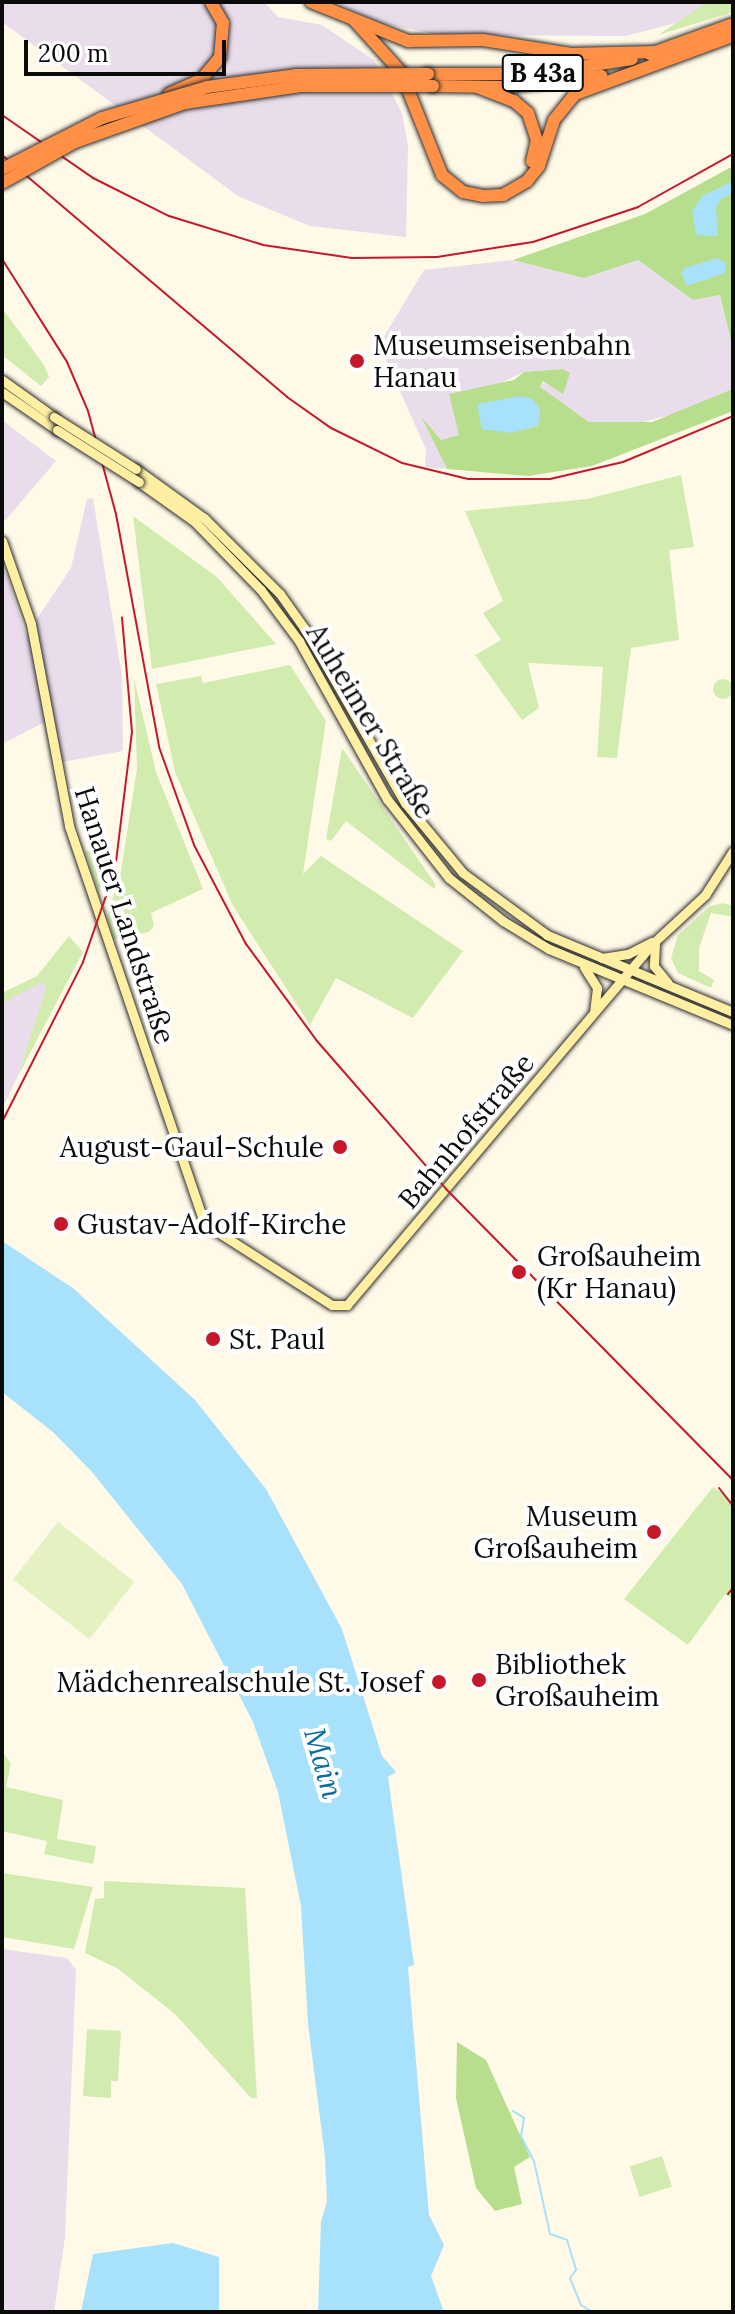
<!DOCTYPE html>
<meta charset="utf-8">
<style>
body{margin:0}
#map{position:relative;width:735px;height:2314px;overflow:hidden;background:#fff9e8;font-family:Lora,serif}
div>[style]{position:absolute}
.industrial>*{inset:0;background:#e9ddeb}
.green>*{inset:0;background:#d2ecaf;transform-origin:0 0}
.round{border-radius:50%}
.forest>*{inset:0;background:#b6de8d}
.pitch>*{inset:0;background:#e4f2c2;transform-origin:0 0}
.water>*{inset:0;background:#a8e1fb}
.stream>*{height:2px;margin:-1px;padding:0 1px;transform-origin:1px;border-radius:1px;background:#a8e1fb}
.roads{filter:drop-shadow(0 0 2px #2d2d2d) drop-shadow(0 0 2px #2d2d2d)}
.secondary>*{height:9px;margin:-4.5px;padding:0 4.5px;transform-origin:4.5px;border-radius:4.5px;background:#ffefa3}
.highway>*{height:12px;margin:-6px;padding:0 6px;transform-origin:6px;border-radius:6px;background:#ff9046}
.rail>*{height:2px;margin:-1px;padding:0 1px;transform-origin:1px;border-radius:1px;background:#c5192b}
.bridges{filter:drop-shadow(0 0 2px #2d2d2d) drop-shadow(0 0 2px #2d2d2d)}
.secondary-bridge>*{height:9px;margin:-4.5px;padding:0 4.5px;transform-origin:4.5px;border-radius:4.5px;background:#ffefa3}
.highway-bridge>*{height:12px;margin:-6px;padding:0 6px;transform-origin:6px;border-radius:6px;background:#ff9046}
.dots>*{width:22px;height:22px;translate:-50% -50%;box-sizing:border-box;border:4px solid #fff;border-radius:50%}
span{translate:-50% -50%;white-space:nowrap;text-align:center;line-height:1.15;-webkit-text-stroke:8px #fff;paint-order:stroke}
.shield-label span{padding:2px 6px;background:#fff;border:2px solid;border-radius:6px;-webkit-text-stroke-width:0}
.shield-label{font-size:26px;color:#0b0b0b;font-weight:700}
.poi-label{font-size:28px;color:#0b0b0b}
.left{translate:0 -50%;text-align:left}
.right{translate:-100% -50%;text-align:right}
.street-label{font-size:28px;color:#0b0b0b}
.water-label{font-size:30px;color:#0b6ba5;font-style:italic}
.frame{position:absolute;inset:0;border:4px solid #0b0b0b;pointer-events:none}
.scale{position:absolute;left:24px;top:40px;width:202px;height:36px;box-sizing:border-box;border:4px solid #0b0b0b;border-top:0;padding-left:10px;font-size:24px;line-height:28px;white-space:nowrap;color:#0b0b0b;-webkit-text-stroke:6px #fff;paint-order:stroke}
</style>
<div id="map">
<div class="industrial">
<div style="clip-path:polygon(2px 2px,264px 2px,278px 17px,322px 25px,374px 60px,402px 113px,408px 146px,406px 237px,310px 226px,238px 196px,2px 22px)"></div>
<div style="clip-path:polygon(334px 2px,733px 2px,733px 8px,626px 36px,441px 35px,381px 23px)"></div>
<div style="clip-path:polygon(513px 260px,584px 278px,638px 260px,693px 300px,720px 295px,733px 349px,732px 391px,698px 407px,629px 426px,589px 422px,539px 387px,562px 369px,524px 372px,494px 386px,460px 435px,441px 440px,421px 416px,447px 469px,425px 467px,426px 449px,379px 345px,424px 270px)"></div>
<div style="clip-path:polygon(2px 420px,56px 461px,2px 524px)"></div>
<div style="clip-path:polygon(93px 498px,122px 676px,123px 751px,52px 764px,45px 722px,2px 744px,2px 562px,26px 635px,71px 568px,87px 499px)"></div>
<div style="clip-path:polygon(42px 981px,47px 988px,18px 1076px,2px 1109px,2px 1003px)"></div>
<div style="clip-path:polygon(2px 1949px,67px 1958px,76px 1970px,65px 2237px,54px 2312px,2px 2312px)"></div>
</div>
<div class="green">
<div style="clip-path:polygon(707px 2px,733px 2px,733px 12px,658px 35px)"></div>
<div style="clip-path:polygon(2px 308px,44px 365px,49px 377px,41px 386px,2px 355px)"></div>
<div style="clip-path:polygon(681px 475px,694px 547px,669px 550px,679px 640px,631px 648px,617px 758px,597px 757px,603px 667px,528px 663px,539px 708px,522px 720px,475px 655px,501px 640px,483px 613px,503px 601px,465px 511px,587px 499px)"></div>
<div style="clip-path:polygon(133px 516px,217px 577px,276px 644px,152px 669px)"></div>
<div style="clip-path:polygon(290px 665px,326px 721px,303px 874px,321px 856px,463px 951px,413px 1018px,336px 978px,310px 1025px,233px 906px,175px 772px,156px 684px,201px 676px,203px 683px)"></div>
<div style="clip-path:polygon(134px 678px,156px 772px,203px 889px,151px 913px,154px 926px,149px 932px,114px 939px,107px 916px,121px 871px,137px 769px)"></div>
<div class="round" style="left:713px;top:679px;width:20px;height:20px"></div>
<div style="clip-path:polygon(342px 748px,436px 885px,434px 889px,346px 821px,331px 841px,326px 839px)"></div>
<div style="clip-path:polygon(85px 851px,109px 852px,99px 893px)"></div>
<div style="clip-path:polygon(723px 903px,733px 906px,733px 917px,711px 913px,699px 948px,699px 971px,714px 980px,711px 988px,678px 973px,671px 958px,678px 935px,710px 906px)"></div>
<div style="clip-path:polygon(69px 936px,83px 952px,18px 1076px,46px 988px,42px 982px,2px 1003px,2px 993px,37px 976px)"></div>
<div style="clip-path:polygon(713px 1487px,733px 1500px,733px 1599px,725px 1594px,688px 1645px,624px 1599px)"></div>
<div style="clip-path:polygon(2px 1751px,11px 1764px,6px 1787px,63px 1800px,57px 1839px,96px 1846px,93px 1864px,44px 1854px,47px 1841px,2px 1831px)"></div>
<div style="clip-path:polygon(2px 1873px,93px 1887px,74px 1949px,2px 1937px)"></div>
<div style="clip-path:polygon(104px 1881px,245px 1888px,257px 2098px,251px 2098px,175px 2014px,117px 1968px,85px 1953px,95px 1899px,104px 1898px)"></div>
<div style="clip-path:polygon(87px 2029px,121px 2031px,118px 2081px,111px 2081px,111px 2098px,83px 2096px)"></div>
<div style="left:662px;top:2156px;width:32px;height:34px;rotate:72deg"></div>
</div>
<div class="forest">
<div style="clip-path:polygon(733px 166px,733px 349px,720px 295px,693px 300px,638px 260px,584px 278px,513px 260px,645px 214px)"></div>
<div style="clip-path:polygon(563px 369px,570px 373px,563px 394px,543px 381px,540px 387px,589px 422px,652px 422px,733px 389px,733px 411px,592px 466px,528px 476px,447px 469px,421px 416px,441px 440px,459px 435px,449px 394px,514px 380px,524px 372px)"></div>
<div style="clip-path:polygon(457px 2042px,486px 2060px,530px 2157px,514px 2167px,522px 2204px,495px 2211px,476px 2188px,456px 2098px)"></div>
</div>
<div class="pitch">
<div style="left:58px;top:1522px;width:97px;height:73px;rotate:38deg"></div>
</div>
<div class="water">
<div style="clip-path:polygon(733px 181px,733px 194px,720px 199px,716px 208px,718px 236px,696px 235px,692px 212px,702px 196px)"></div>
<div style="clip-path:polygon(717px 258px,726px 263px,725px 273px,687px 286px,681px 273px,685px 268px)"></div>
<div style="clip-path:polygon(521px 396px,533px 399px,540px 409px,538px 426px,511px 433px,482px 429px,477px 404px)"></div>
<div style="clip-path:polygon(2px 1241px,74px 1289px,195px 1400px,266px 1489px,342px 1629px,382px 1756px,396px 1772px,388px 1777px,414px 1965px,408px 1967px,429px 2215px,444px 2245px,431px 2276px,444px 2312px,318px 2312px,321px 2221px,327px 2202px,325px 2157px,308px 2024px,301px 1906px,278px 1792px,253px 1722px,182px 1584px,92px 1472px,53px 1432px,2px 1392px)"></div>
<div style="clip-path:polygon(173px 2243px,219px 2257px,219px 2312px,81px 2312px,93px 2254px)"></div>
</div>
<div class="stream">
<div style="left:513px;top:2111px;width:13px;rotate:32deg"></div>
<div style="left:524px;top:2118px;width:18px;rotate:99deg"></div>
<div style="left:521px;top:2136px;width:28px;rotate:63deg"></div>
<div style="left:534px;top:2161px;width:75px;rotate:77.6deg"></div>
<div style="left:550px;top:2234px;width:18px;rotate:19deg"></div>
<div style="left:567px;top:2240px;width:31px;rotate:73deg"></div>
<div style="left:576px;top:2270px;width:10px;rotate:127deg"></div>
<div style="left:570px;top:2278px;width:29px;rotate:68deg"></div>
<div style="left:581px;top:2305px;width:13px;rotate:32deg"></div>
</div>
<div class="roads">
<div class="secondary">
<div style="left:2px;top:380px;width:64px;rotate:35.4deg"></div>
<div style="left:2px;top:392px;width:67px;rotate:34.6deg"></div>
<div style="left:136px;top:469px;width:84px;rotate:35.8deg"></div>
<div style="left:204px;top:518px;width:107px;rotate:45deg"></div>
<div style="left:280px;top:594px;width:47px;rotate:54.6deg"></div>
<div style="left:307px;top:632px;width:197px;rotate:60.2deg"></div>
<div style="left:405px;top:803px;width:91px;rotate:50.4deg"></div>
<div style="left:463px;top:873px;width:104px;rotate:36.4deg"></div>
<div style="left:547px;top:935px;width:201px;rotate:22.5deg"></div>
<div style="left:139px;top:482px;width:69px;rotate:35.5deg"></div>
<div style="left:195px;top:522px;width:95px;rotate:45.9deg"></div>
<div style="left:261px;top:590px;width:64px;rotate:53.3deg"></div>
<div style="left:299px;top:641px;width:181px;rotate:60.9deg"></div>
<div style="left:387px;top:799px;width:100px;rotate:51.9deg"></div>
<div style="left:449px;top:878px;width:69px;rotate:38.5deg"></div>
<div style="left:503px;top:921px;width:54px;rotate:31.3deg"></div>
<div style="left:549px;top:949px;width:199px;rotate:22.4deg"></div>
<div style="left:2px;top:541px;width:88px;rotate:70.7deg"></div>
<div style="left:31px;top:624px;width:206px;rotate:79.3deg"></div>
<div style="left:69px;top:826px;width:412px;rotate:71.2deg"></div>
<div style="left:202px;top:1216px;width:17px;rotate:50deg"></div>
<div style="left:213px;top:1229px;width:141px;rotate:32.6deg"></div>
<div style="left:332px;top:1305px;width:15px"></div>
<div style="left:347px;top:1305px;width:471px;rotate:-49.8deg"></div>
<div style="left:651px;top:945px;width:74px;rotate:-42.8deg"></div>
<div style="left:705px;top:895px;width:52px;rotate:-57.5deg"></div>
<div style="left:655px;top:944px;width:22px;rotate:93deg"></div>
<div style="left:654px;top:966px;width:22px;rotate:51deg"></div>
<div style="left:602px;top:958px;width:26px;rotate:-9deg"></div>
<div style="left:628px;top:954px;width:27px;rotate:-27deg"></div>
<div style="left:584px;top:967px;width:25px;rotate:58deg"></div>
<div style="left:597px;top:988px;width:24px;rotate:97deg"></div>
</div>
<div class="highway">
<div style="left:311px;top:2px;width:105px;rotate:21.9deg"></div>
<div style="left:408px;top:41px;width:75px;rotate:-0.8deg"></div>
<div style="left:483px;top:40px;width:89px;rotate:9deg"></div>
<div style="left:571px;top:54px;width:85px;rotate:-1.3deg"></div>
<div style="left:354px;top:20px;width:70px;rotate:47.9deg"></div>
<div style="left:401px;top:72px;width:111px;rotate:68.3deg"></div>
<div style="left:442px;top:175px;width:27px;rotate:39deg"></div>
<div style="left:463px;top:192px;width:20px;rotate:11deg"></div>
<div style="left:483px;top:196px;width:20px;rotate:-3deg"></div>
<div style="left:503px;top:195px;width:28px;rotate:-30deg"></div>
<div style="left:527px;top:181px;width:19px;rotate:-51deg"></div>
<div style="left:539px;top:166px;width:48px;rotate:-71.9deg"></div>
<div style="left:554px;top:120px;width:33px;rotate:-51deg"></div>
<div style="left:575px;top:94px;width:168px;rotate:-20.2deg"></div>
<div style="left:650px;top:54px;width:88px;rotate:-19.9deg"></div>
<div style="left:428px;top:74px;width:107px"></div>
<div style="left:535px;top:74px;width:98px;rotate:-8.8deg"></div>
<div style="left:433px;top:86px;width:69px;rotate:0.8deg"></div>
<div style="left:502px;top:87px;width:100px;rotate:-6.3deg"></div>
<div style="left:477px;top:87px;width:40px;rotate:21deg"></div>
<div style="left:514px;top:101px;width:18px;rotate:41deg"></div>
<div style="left:528px;top:113px;width:28px;rotate:72deg"></div>
<div style="left:537px;top:140px;width:22px;rotate:103deg"></div>
<div style="left:169px;top:94px;width:35px;rotate:-24deg"></div>
<div style="left:201px;top:80px;width:30px;rotate:-50deg"></div>
<div style="left:220px;top:57px;width:34px;rotate:-85deg"></div>
<div style="left:223px;top:23px;width:24px;rotate:-120deg"></div>
</div>
</div>
<div class="rail">
<div style="left:2px;top:115px;width:111px;rotate:34.7deg"></div>
<div style="left:93px;top:178px;width:85px;rotate:26.6deg"></div>
<div style="left:169px;top:216px;width:98px;rotate:17.1deg"></div>
<div style="left:263px;top:245px;width:90px;rotate:8.3deg"></div>
<div style="left:352px;top:258px;width:85px;rotate:-0.7deg"></div>
<div style="left:437px;top:257px;width:97px;rotate:-8.9deg"></div>
<div style="left:533px;top:242px;width:111px;rotate:-18.4deg"></div>
<div style="left:638px;top:207px;width:109px;rotate:-29.2deg"></div>
<div style="left:2px;top:155px;width:374px;rotate:40.3deg"></div>
<div style="left:287px;top:397px;width:54px;rotate:35.2deg"></div>
<div style="left:331px;top:428px;width:79px;rotate:26.2deg"></div>
<div style="left:402px;top:463px;width:68px;rotate:13.6deg"></div>
<div style="left:468px;top:479px;width:82px"></div>
<div style="left:550px;top:479px;width:75px;rotate:-13.1deg"></div>
<div style="left:623px;top:462px;width:119px;rotate:-22.7deg"></div>
<div style="left:2px;top:259px;width:122px;rotate:57.7deg"></div>
<div style="left:67px;top:362px;width:53px;rotate:66.8deg"></div>
<div style="left:88px;top:411px;width:107px;rotate:74.8deg"></div>
<div style="left:116px;top:514px;width:237px;rotate:79.5deg"></div>
<div style="left:159px;top:747px;width:104px;rotate:70.3deg"></div>
<div style="left:194px;top:845px;width:112px;rotate:62.3deg"></div>
<div style="left:246px;top:944px;width:120px;rotate:53.8deg"></div>
<div style="left:317px;top:1041px;width:196px;rotate:48.9deg"></div>
<div style="left:446px;top:1189px;width:409px;rotate:45.4deg"></div>
<div style="left:2px;top:1122px;width:179px;rotate:-63.1deg"></div>
<div style="left:83px;top:962px;width:97px;rotate:-70.8deg"></div>
<div style="left:115px;top:870px;width:139px;rotate:-83deg"></div>
<div style="left:132px;top:732px;width:115px;rotate:-95deg"></div>
<div style="left:719px;top:1488px;width:23px;rotate:52deg"></div>
<div style="left:728px;top:1594px;width:8px;rotate:-50deg"></div>
</div>
<div class="bridges">
<div class="secondary-bridge">
<div style="left:54px;top:417px;width:97px;rotate:32.4deg"></div>
<div style="left:57px;top:430px;width:97px;rotate:32.4deg"></div>
</div>
<div class="highway-bridge">
<div style="left:2px;top:169px;width:112px;rotate:-27deg"></div>
<div style="left:102px;top:118px;width:109px;rotate:-16.4deg"></div>
<div style="left:207px;top:87px;width:91px;rotate:-7.6deg"></div>
<div style="left:297px;top:75px;width:131px;rotate:-0.4deg"></div>
<div style="left:2px;top:183px;width:84px;rotate:-29.3deg"></div>
<div style="left:75px;top:142px;width:117px;rotate:-19.5deg"></div>
<div style="left:185px;top:103px;width:117px;rotate:-8.3deg"></div>
<div style="left:301px;top:86px;width:132px"></div>
</div>
</div>
<div class="dots">
<div style="left:357px;top:361px;background:#c5192b"></div>
<div style="left:340px;top:1147px;background:#c5192b"></div>
<div style="left:61px;top:1224px;background:#c5192b"></div>
<div style="left:519px;top:1272px;background:#c5192b"></div>
<div style="left:213px;top:1339px;background:#c5192b"></div>
<div style="left:654px;top:1532px;background:#c5192b"></div>
<div style="left:479px;top:1680px;background:#c5192b"></div>
<div style="left:439px;top:1682px;background:#c5192b"></div>
</div>
<div class="shield-label">
<span style="left:543px;top:73px">B 43a</span>
</div>
<div class="poi-label">
<span class="left" style="left:373px;top:361px">Museumseisenbahn<br>Hanau</span>
<span class="right" style="left:324px;top:1147px">August-Gaul-Schule</span>
<span class="left" style="left:77px;top:1224px">Gustav-Adolf-Kirche</span>
<span class="left" style="left:537px;top:1272px">Großauheim<br>(Kr Hanau)</span>
<span class="left" style="left:229px;top:1339px">St. Paul</span>
<span class="right" style="left:638px;top:1532px">Museum<br>Großauheim</span>
<span class="left" style="left:495px;top:1680px">Bibliothek<br>Großauheim</span>
<span class="right" style="left:423px;top:1682px">Mädchenrealschule St. Josef</span>
</div>
<div class="street-label">
<span style="left:371px;top:721px;rotate:59deg">Auheimer Straße</span>
<span style="left:125px;top:915px;rotate:72deg">Hanauer Landstraße</span>
<span style="left:466px;top:1131px;rotate:-50deg">Bahnhofstraße</span>
</div>
<div class="water-label">
<span style="left:324px;top:1763px;rotate:74deg">Main</span>
</div>
<div class="frame"></div>
<div class="scale">200 m</div>
</div>
